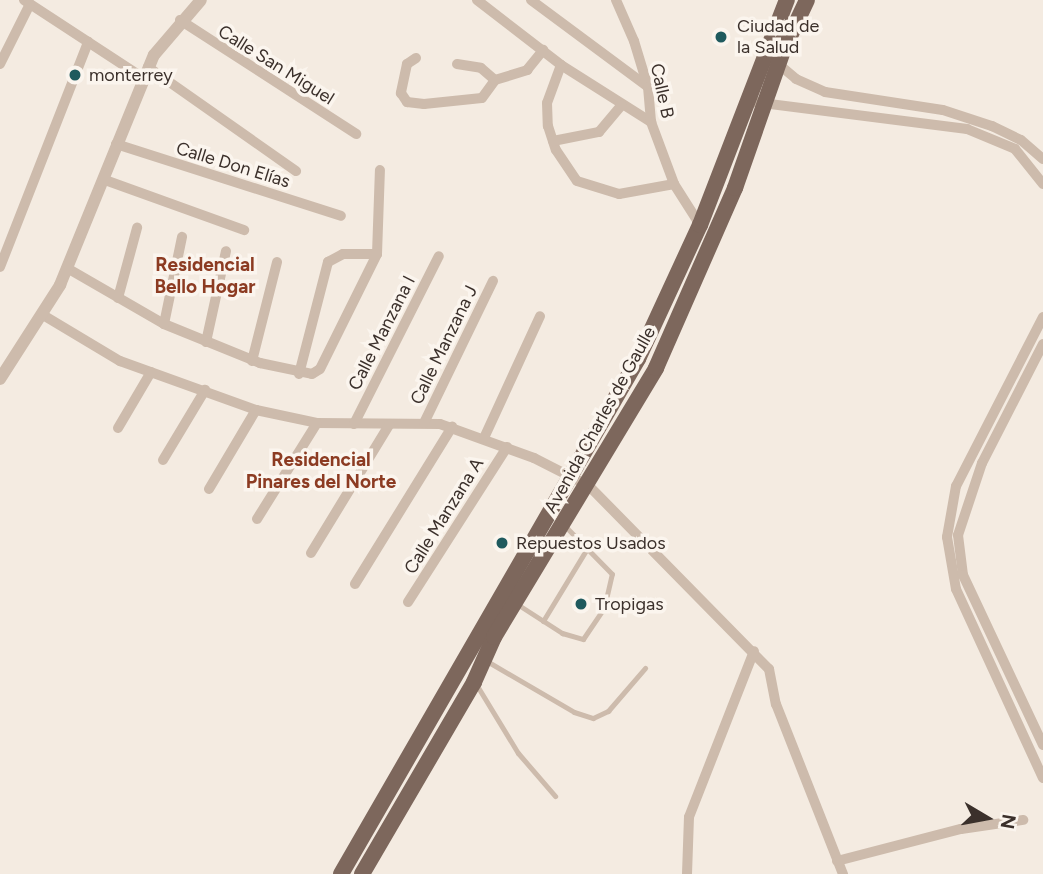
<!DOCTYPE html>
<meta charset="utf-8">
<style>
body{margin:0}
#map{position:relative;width:1043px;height:874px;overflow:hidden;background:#f4ebe1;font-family:Figtree,sans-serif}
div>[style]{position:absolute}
.service>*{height:5px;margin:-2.5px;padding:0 2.5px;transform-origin:2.5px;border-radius:2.5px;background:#cdbbac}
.minor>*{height:10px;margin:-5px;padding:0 5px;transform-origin:5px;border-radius:5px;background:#cdbbac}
.tertiary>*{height:12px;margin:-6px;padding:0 6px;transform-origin:6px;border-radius:6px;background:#cdbbac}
.primary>*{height:16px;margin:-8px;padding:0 8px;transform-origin:8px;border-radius:8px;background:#7d675c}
.dots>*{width:19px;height:19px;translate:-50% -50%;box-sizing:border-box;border:4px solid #fbf5ee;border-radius:50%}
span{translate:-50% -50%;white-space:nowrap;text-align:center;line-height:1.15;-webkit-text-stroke:7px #fbf5ee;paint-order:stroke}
.poi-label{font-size:18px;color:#3b302b}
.left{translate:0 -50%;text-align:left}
.street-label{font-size:18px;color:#3b302b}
.neighbourhood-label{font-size:19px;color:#8c3b22;font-weight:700}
.north{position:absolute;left:952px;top:783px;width:70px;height:70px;-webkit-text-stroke:5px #fbf5ee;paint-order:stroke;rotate:100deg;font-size:19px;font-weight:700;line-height:28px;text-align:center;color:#3b302b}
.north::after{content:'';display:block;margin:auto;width:24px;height:32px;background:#3b302b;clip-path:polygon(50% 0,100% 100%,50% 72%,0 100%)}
</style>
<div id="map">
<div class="service">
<div style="left:517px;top:604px;width:54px;rotate:32.8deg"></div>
<div style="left:562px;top:633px;width:22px;rotate:16deg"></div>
<div style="left:583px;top:639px;width:37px;rotate:-56deg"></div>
<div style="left:604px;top:608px;width:35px;rotate:-77deg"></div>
<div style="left:612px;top:574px;width:69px;rotate:-134.4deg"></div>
<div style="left:543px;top:621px;width:87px;rotate:-58.7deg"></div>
<div style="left:485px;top:660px;width:103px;rotate:30.3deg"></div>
<div style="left:574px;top:712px;width:20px;rotate:18deg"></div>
<div style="left:593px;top:718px;width:17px;rotate:-25deg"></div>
<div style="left:608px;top:711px;width:57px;rotate:-49.3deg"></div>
<div style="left:476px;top:684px;width:81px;rotate:58.7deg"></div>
<div style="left:518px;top:753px;width:57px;rotate:49.3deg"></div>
</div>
<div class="minor">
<div style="left:24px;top:0;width:142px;rotate:33.2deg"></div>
<div style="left:477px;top:0;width:106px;rotate:37.7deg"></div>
<div style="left:561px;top:65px;width:107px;rotate:32.3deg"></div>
<div style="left:531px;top:0;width:146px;rotate:36.6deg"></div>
<div style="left:616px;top:0;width:45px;rotate:66.3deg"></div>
<div style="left:634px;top:41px;width:48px;rotate:73.1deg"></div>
<div style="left:648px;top:87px;width:35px;rotate:85deg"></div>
<div style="left:651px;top:122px;width:66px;rotate:69.6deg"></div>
<div style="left:674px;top:184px;width:49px;rotate:57.6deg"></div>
<div style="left:180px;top:20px;width:210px;rotate:32.9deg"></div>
<div style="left:416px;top:58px;width:11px;rotate:146deg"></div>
<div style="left:407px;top:64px;width:30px;rotate:102deg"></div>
<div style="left:401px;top:93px;width:11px;rotate:56deg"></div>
<div style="left:407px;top:102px;width:17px;rotate:7deg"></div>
<div style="left:424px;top:104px;width:58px;rotate:-5.9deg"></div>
<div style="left:482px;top:98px;width:22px;rotate:-54deg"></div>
<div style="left:495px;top:80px;width:34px;rotate:-17deg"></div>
<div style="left:527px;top:70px;width:26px;rotate:-51deg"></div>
<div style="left:776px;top:62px;width:26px;rotate:40deg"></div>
<div style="left:796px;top:79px;width:32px;rotate:24deg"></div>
<div style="left:825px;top:92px;width:119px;rotate:8.7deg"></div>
<div style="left:943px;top:110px;width:52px;rotate:18.1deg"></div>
<div style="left:992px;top:126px;width:32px;rotate:26deg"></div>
<div style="left:1021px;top:140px;width:29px;rotate:41deg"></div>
<div style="left:0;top:64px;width:67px;rotate:-63.4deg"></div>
<div style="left:457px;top:64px;width:24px;rotate:9deg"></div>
<div style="left:481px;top:68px;width:18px;rotate:41deg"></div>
<div style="left:561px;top:65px;width:40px;rotate:110.2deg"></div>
<div style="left:547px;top:103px;width:23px;rotate:88deg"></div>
<div style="left:548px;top:126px;width:25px;rotate:72deg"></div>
<div style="left:556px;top:150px;width:37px;rotate:56deg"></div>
<div style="left:577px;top:181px;width:44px;rotate:17.2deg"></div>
<div style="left:619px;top:194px;width:56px;rotate:-10.3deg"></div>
<div style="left:148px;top:67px;width:181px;rotate:35.1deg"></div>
<div style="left:746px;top:101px;width:223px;rotate:7.2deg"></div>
<div style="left:967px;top:129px;width:52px;rotate:22.6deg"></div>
<div style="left:1015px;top:149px;width:45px;rotate:51.3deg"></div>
<div style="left:553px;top:141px;width:47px;rotate:-11.1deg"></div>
<div style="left:599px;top:132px;width:35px;rotate:-50deg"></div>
<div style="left:116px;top:144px;width:236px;rotate:17.7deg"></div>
<div style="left:105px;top:180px;width:148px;rotate:19.8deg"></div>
<div style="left:0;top:267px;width:242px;rotate:-68.6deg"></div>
<div style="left:67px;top:268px;width:112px;rotate:30deg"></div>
<div style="left:164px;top:324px;width:104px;rotate:22.1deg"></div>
<div style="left:260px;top:363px;width:53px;rotate:11.9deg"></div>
<div style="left:312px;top:374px;width:9px;rotate:-32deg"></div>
<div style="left:320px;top:369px;width:128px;rotate:-63.6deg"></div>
<div style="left:377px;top:254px;width:84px;rotate:-88deg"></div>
<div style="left:118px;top:298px;width:73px;rotate:-74.8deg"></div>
<div style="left:43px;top:315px;width:90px;rotate:30.9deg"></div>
<div style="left:120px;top:361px;width:145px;rotate:19.8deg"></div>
<div style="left:256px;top:410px;width:62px;rotate:12deg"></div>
<div style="left:317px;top:423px;width:123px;rotate:0.5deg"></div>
<div style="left:440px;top:424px;width:100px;rotate:19.9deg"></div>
<div style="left:534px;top:458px;width:62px;rotate:27deg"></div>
<div style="left:589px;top:486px;width:257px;rotate:45.5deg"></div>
<div style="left:769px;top:669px;width:36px;rotate:79deg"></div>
<div style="left:776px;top:704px;width:183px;rotate:68.5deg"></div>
<div style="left:1043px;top:317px;width:190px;rotate:117.2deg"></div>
<div style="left:956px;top:486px;width:52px;rotate:100deg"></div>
<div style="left:947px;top:537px;width:53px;rotate:80.2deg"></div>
<div style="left:956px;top:589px;width:208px;rotate:65.3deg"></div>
<div style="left:164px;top:324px;width:89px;rotate:-78.3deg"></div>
<div style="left:206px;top:342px;width:93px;rotate:-77.6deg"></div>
<div style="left:1043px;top:344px;width:134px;rotate:117.1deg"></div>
<div style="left:982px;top:463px;width:76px;rotate:108.4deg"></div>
<div style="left:958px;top:535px;width:40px;rotate:82.9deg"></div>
<div style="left:963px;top:575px;width:188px;rotate:64.8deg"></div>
<div style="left:252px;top:361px;width:102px;rotate:-75.8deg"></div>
<div style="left:299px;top:374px;width:116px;rotate:-75.5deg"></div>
<div style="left:328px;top:262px;width:17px;rotate:-28deg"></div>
<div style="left:343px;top:254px;width:34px"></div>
<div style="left:424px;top:423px;width:158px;rotate:-64.1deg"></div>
<div style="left:354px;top:424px;width:188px;rotate:-63.2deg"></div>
<div style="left:118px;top:428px;width:65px;rotate:-59.5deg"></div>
<div style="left:484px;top:438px;width:134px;rotate:-65.3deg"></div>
<div style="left:163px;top:460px;width:82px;rotate:-59deg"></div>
<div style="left:209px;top:489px;width:92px;rotate:-59.3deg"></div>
<div style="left:257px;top:519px;width:113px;rotate:-58deg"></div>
<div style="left:311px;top:553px;width:150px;rotate:-58.6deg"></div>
<div style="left:355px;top:584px;width:185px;rotate:-58.3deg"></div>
<div style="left:408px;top:602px;width:184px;rotate:-57.4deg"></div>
<div style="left:837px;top:861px;width:128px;rotate:-14.5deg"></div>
<div style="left:961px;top:829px;width:63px;rotate:-8.3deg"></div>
<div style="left:687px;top:874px;width:57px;rotate:-88deg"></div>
<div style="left:689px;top:817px;width:178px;rotate:-68.6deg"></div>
</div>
<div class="tertiary">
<div style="left:0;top:379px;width:112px;rotate:-57.4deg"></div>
<div style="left:60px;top:285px;width:248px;rotate:-67.8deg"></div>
<div style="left:154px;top:55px;width:72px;rotate:-49.5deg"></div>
</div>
<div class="primary">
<div style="left:341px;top:874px;width:595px;rotate:-60.03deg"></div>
<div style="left:638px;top:359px;width:148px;rotate:-65.2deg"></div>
<div style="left:700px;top:225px;width:241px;rotate:-68.9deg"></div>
<div style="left:362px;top:874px;width:222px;rotate:-59.7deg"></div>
<div style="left:474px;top:682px;width:49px;rotate:-66deg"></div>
<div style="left:494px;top:637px;width:314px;rotate:-58.9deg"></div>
<div style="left:656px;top:368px;width:197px;rotate:-66.3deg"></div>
<div style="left:735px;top:188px;width:145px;rotate:-70.7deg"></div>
<div style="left:783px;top:51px;width:56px;rotate:-64.8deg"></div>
</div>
<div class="dots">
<div style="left:721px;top:37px;background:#1f5a5e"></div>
<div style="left:75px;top:75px;background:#1f5a5e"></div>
<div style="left:502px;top:543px;background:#1f5a5e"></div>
<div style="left:581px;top:604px;background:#1f5a5e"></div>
</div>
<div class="poi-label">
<span class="left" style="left:737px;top:37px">Ciudad de<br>la Salud</span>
<span class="left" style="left:89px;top:75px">monterrey</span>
<span class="left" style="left:516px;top:543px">Repuestos Usados</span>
<span class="left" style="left:595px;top:604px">Tropigas</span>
</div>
<div class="street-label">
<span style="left:276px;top:65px;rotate:32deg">Calle San Miguel</span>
<span style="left:662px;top:91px;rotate:78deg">Calle B</span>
<span style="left:233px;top:165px;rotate:17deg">Calle Don Elías</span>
<span style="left:382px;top:333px;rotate:-63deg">Calle Manzana I</span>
<span style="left:444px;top:345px;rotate:-64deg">Calle Manzana J</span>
<span style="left:600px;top:420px;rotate:-61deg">Avenida Charles de Gaulle</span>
<span style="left:444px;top:516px;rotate:-58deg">Calle Manzana A</span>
</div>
<div class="neighbourhood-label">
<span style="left:205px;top:276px">Residencial<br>Bello Hogar</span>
<span style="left:321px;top:471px">Residencial<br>Pinares del Norte</span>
</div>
<div class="north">N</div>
</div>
